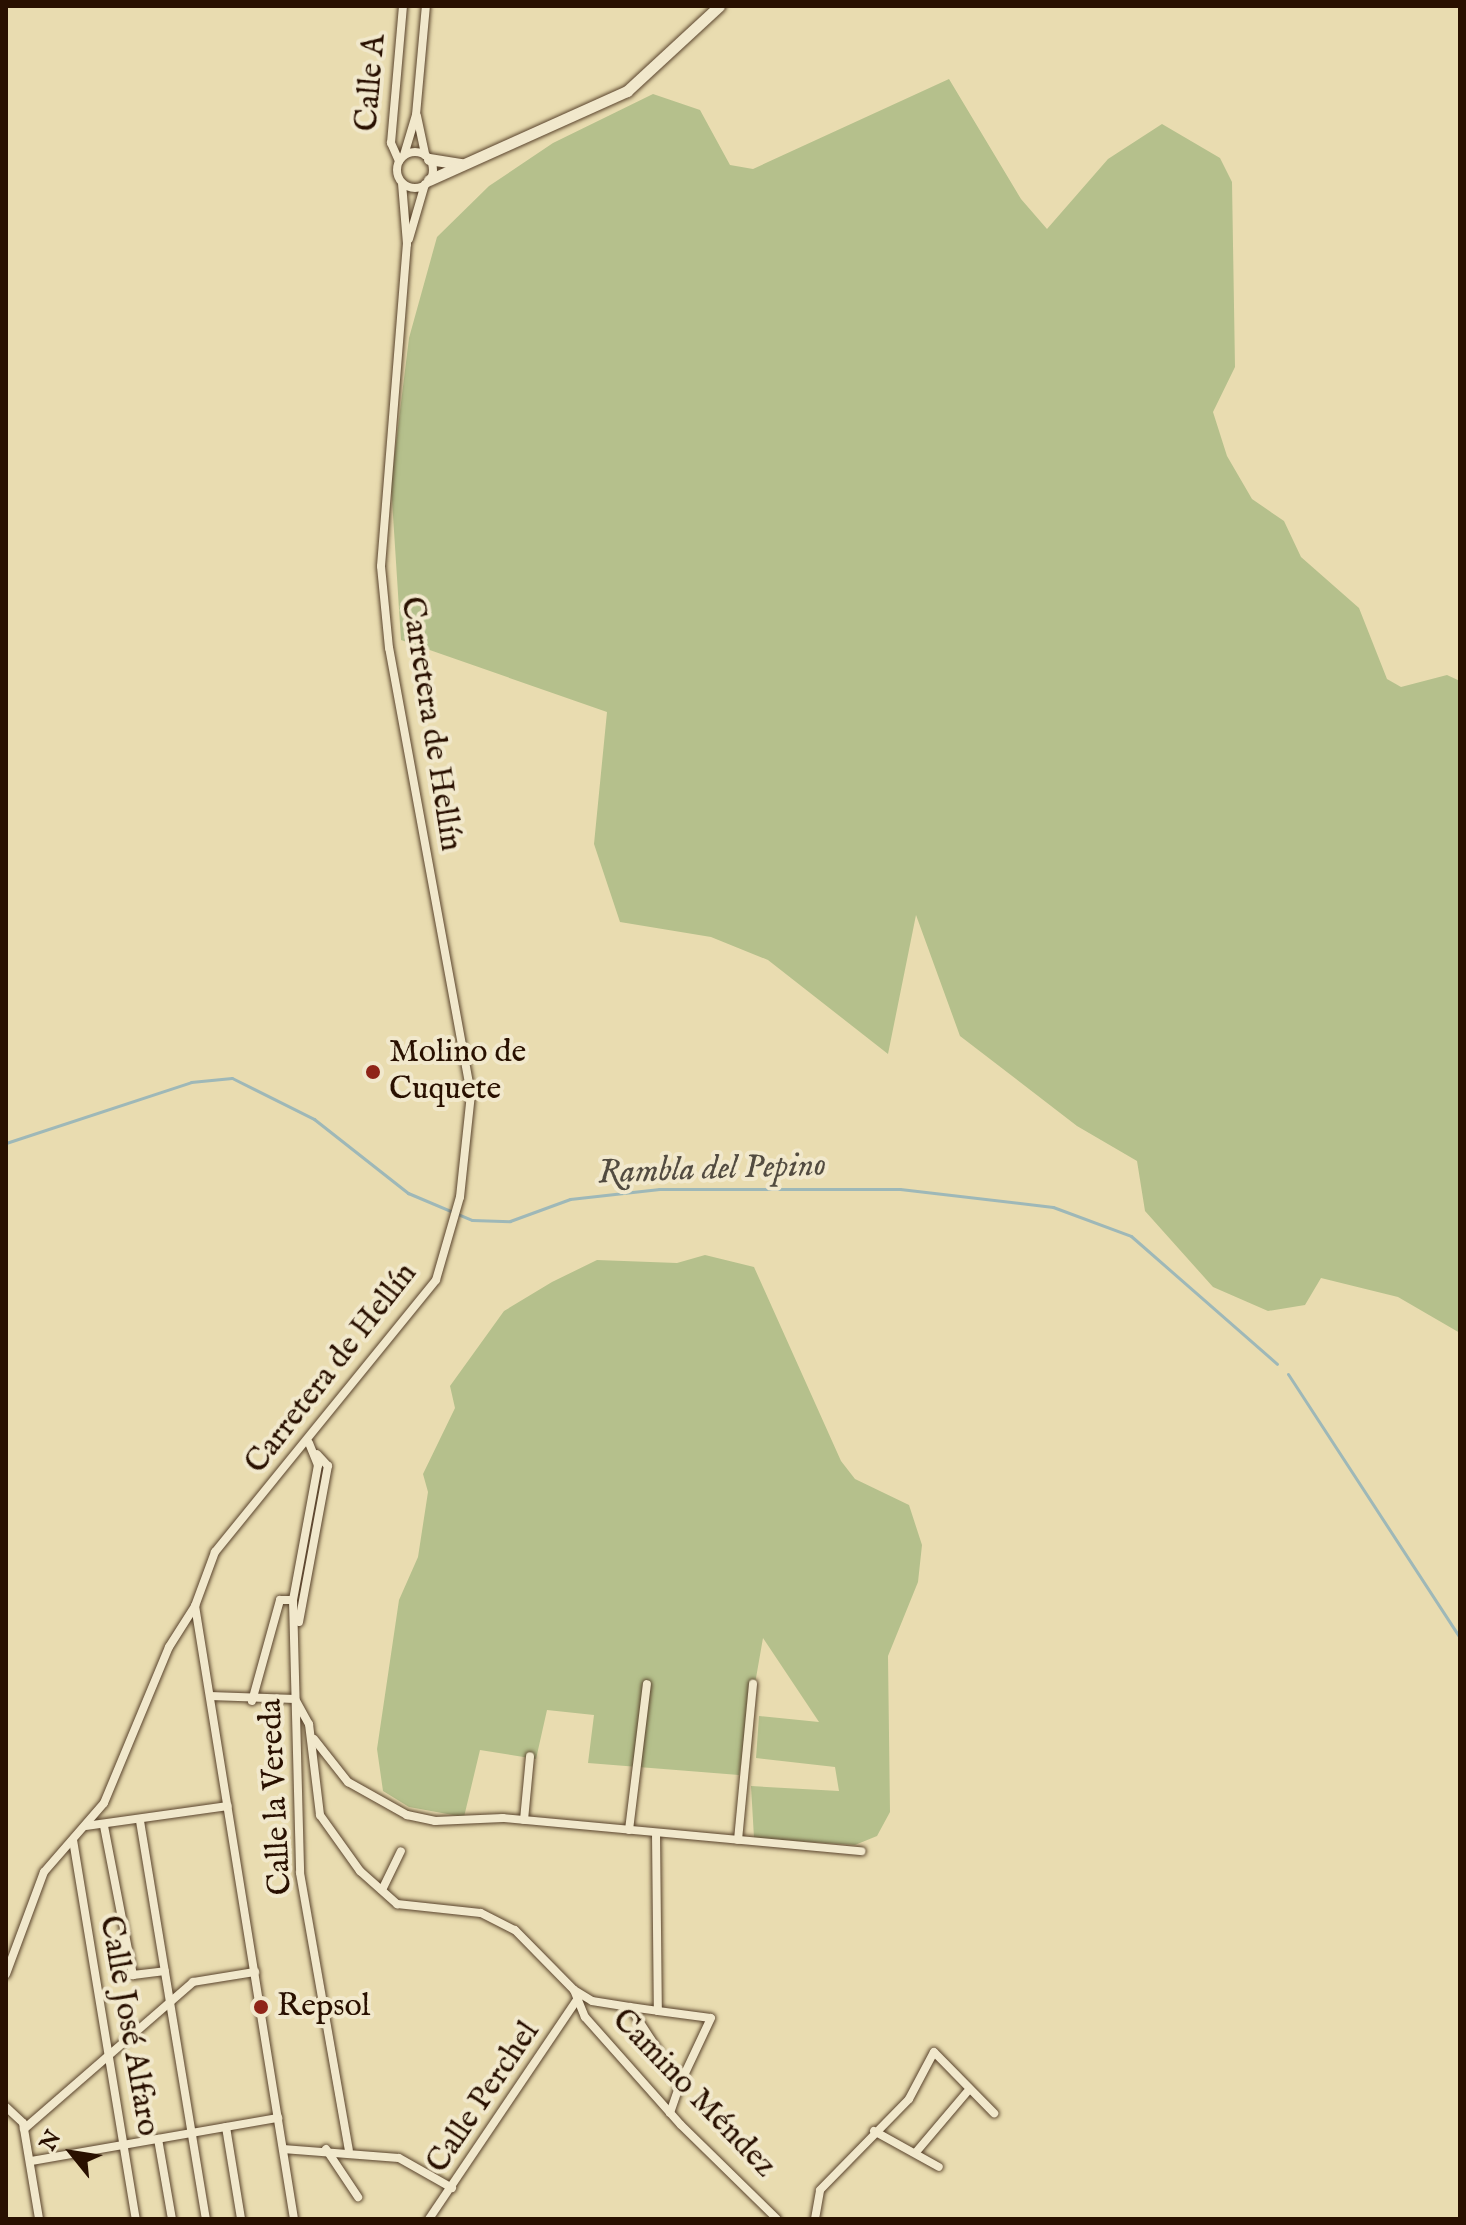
<!DOCTYPE html>
<meta charset="utf-8">
<style>
body{margin:0}
#map{position:relative;width:1466px;height:2225px;overflow:hidden;background:#e9dcb0;font-family:"IM FELL English",serif}
div>[style]{position:absolute}
.green>*{inset:0;background:#b5c08c}
.stream>*{height:3px;margin:-1.5px;padding:0 1.5px;transform-origin:1.5px;border-radius:1.5px;background:#9eb8b8}
.roads{filter:drop-shadow(0 0 2px #59432c) drop-shadow(0 0 2px #59432c)}
.street>*{height:8px;margin:-4px;padding:0 4px;transform-origin:4px;border-radius:4px;background:#f1e8cc}
.street>.ring{margin:-4px;padding:0;box-sizing:content-box;background:none;border:8px solid #f1e8cc;border-radius:50%}
.secondary>*{height:11px;margin:-5.5px;padding:0 5.5px;transform-origin:5.5px;border-radius:5.5px;background:#f1e8cc}
.dots>*{width:22px;height:22px;translate:-50% -50%;box-sizing:border-box;border:4px solid #f1e8cc;border-radius:50%}
span{translate:-50% -50%;white-space:nowrap;text-align:center;line-height:1.15;-webkit-text-stroke:8px #f1e8cc;paint-order:stroke}
.street-label{font-size:32px;color:#291000}
.poi-label{font-size:32px;color:#291000}
.left{translate:0 -50%;text-align:left}
.water-label{font-size:34px;color:#524b40;font-style:italic}
.frame{position:absolute;inset:0;border:8px solid #291000;pointer-events:none}
.north{position:absolute;left:32px;top:2113px;width:80px;height:80px;-webkit-text-stroke:6px #f1e8cc;paint-order:stroke;rotate:300deg;font-size:22px;font-weight:700;line-height:32px;text-align:center;color:#291000}
.north::after{content:'';display:block;margin:auto;width:28px;height:36px;background:#291000;clip-path:polygon(50% 0,100% 100%,50% 72%,0 100%)}
</style>
<div id="map">
<div class="green">
<div style="clip-path:polygon(949px 79px,1021px 199px,1047px 229px,1108px 159px,1162px 124px,1220px 158px,1232px 182px,1235px 367px,1213px 412px,1227px 456px,1252px 499px,1284px 521px,1301px 557px,1359px 608px,1387px 679px,1401px 687px,1447px 675px,1460px 681px,1460px 1333px,1398px 1297px,1321px 1278px,1305px 1305px,1268px 1311px,1213px 1287px,1145px 1211px,1137px 1161px,1077px 1126px,960px 1036px,916px 915px,888px 1054px,768px 960px,711px 937px,620px 922px,594px 844px,607px 712px,401px 640px,391px 484px,409px 338px,437px 237px,489px 186px,553px 143px,653px 94px,700px 110px,730px 165px,753px 169px)"></div>
<div style="clip-path:polygon(705px 1255px,754px 1267px,841px 1461px,855px 1479px,909px 1505px,922px 1545px,918px 1582px,888px 1656px,890px 1812px,877px 1836px,855px 1845px,754px 1838px,751px 1786px,839px 1791px,835px 1767px,756px 1758px,759px 1716px,819px 1722px,763px 1638px,739px 1775px,588px 1763px,594px 1715px,547px 1710px,536px 1759px,480px 1750px,464px 1817px,409px 1807px,383px 1791px,377px 1749px,399px 1600px,418px 1557px,428px 1492px,423px 1474px,455px 1408px,450px 1386px,504px 1311px,552px 1282px,597px 1260px,677px 1263px)"></div>
</div>
<div class="stream">
<div style="left:6px;top:1143px;width:195px;rotate:-18.2deg"></div>
<div style="left:191px;top:1082px;width:41px;rotate:-5.6deg"></div>
<div style="left:232px;top:1078px;width:92px;rotate:26.6deg"></div>
<div style="left:314px;top:1119px;width:120px;rotate:38.2deg"></div>
<div style="left:408px;top:1193px;width:69px;rotate:22.9deg"></div>
<div style="left:472px;top:1220px;width:38px;rotate:2deg"></div>
<div style="left:510px;top:1221px;width:64px;rotate:-20.1deg"></div>
<div style="left:570px;top:1199px;width:90px;rotate:-6.4deg"></div>
<div style="left:659px;top:1189px;width:241px"></div>
<div style="left:900px;top:1189px;width:154px;rotate:6.7deg"></div>
<div style="left:1053px;top:1207px;width:83px;rotate:20.4deg"></div>
<div style="left:1131px;top:1236px;width:194px;rotate:41.2deg"></div>
<div style="left:1288px;top:1374px;width:315px;rotate:56.9deg"></div>
</div>
<div class="roads">
<div class="street">
<div style="left:417px;top:116px;width:40px;rotate:78deg"></div>
<div class="ring" style="left:397px;top:152px;width:28px;height:28px"></div>
<div style="left:404px;top:155px;width:42px;rotate:-73.3deg"></div>
<div style="left:416px;top:115px;width:109px;rotate:-84.8deg"></div>
<div style="left:399px;top:161px;width:20px;rotate:-114deg"></div>
<div style="left:391px;top:143px;width:138px;rotate:-85deg"></div>
<div style="left:409px;top:239px;width:57px;rotate:-73.8deg"></div>
<div style="left:309px;top:1443px;width:24px;rotate:68deg"></div>
<div style="left:318px;top:1465px;width:137px;rotate:100.5deg"></div>
<div style="left:293px;top:1600px;width:273px;rotate:88.5deg"></div>
<div style="left:300px;top:1873px;width:281px;rotate:80deg"></div>
<div style="left:299px;top:1622px;width:159px;rotate:-79.5deg"></div>
<div style="left:328px;top:1466px;width:16px;rotate:-133deg"></div>
<div style="left:210px;top:1696px;width:85px;rotate:2deg"></div>
<div style="left:295px;top:1699px;width:29px;rotate:61deg"></div>
<div style="left:309px;top:1724px;width:92px;rotate:83.1deg"></div>
<div style="left:320px;top:1815px;width:69px;rotate:54.5deg"></div>
<div style="left:360px;top:1871px;width:50px;rotate:41.7deg"></div>
<div style="left:397px;top:1904px;width:84px;rotate:6.1deg"></div>
<div style="left:481px;top:1913px;width:38px;rotate:27deg"></div>
<div style="left:515px;top:1930px;width:84px;rotate:45.5deg"></div>
<div style="left:574px;top:1990px;width:29px;rotate:68deg"></div>
<div style="left:585px;top:2017px;width:144px;rotate:48.4deg"></div>
<div style="left:681px;top:2125px;width:134px;rotate:44.4deg"></div>
<div style="left:252px;top:1701px;width:105px;rotate:-74.5deg"></div>
<div style="left:280px;top:1600px;width:13px"></div>
<div style="left:314px;top:1739px;width:55px;rotate:51.7deg"></div>
<div style="left:348px;top:1782px;width:68px;rotate:29.2deg"></div>
<div style="left:407px;top:1815px;width:29px;rotate:12deg"></div>
<div style="left:435px;top:1821px;width:68px;rotate:-2.5deg"></div>
<div style="left:503px;top:1818px;width:360px;rotate:5.3deg"></div>
<div style="left:524px;top:1820px;width:64px;rotate:-84.6deg"></div>
<div style="left:140px;top:1821px;width:403px;rotate:80.6deg"></div>
<div style="left:86px;top:1826px;width:143px;rotate:-8deg"></div>
<div style="left:104px;top:1826px;width:152px;rotate:79deg"></div>
<div style="left:133px;top:1975px;width:32px;rotate:-7deg"></div>
<div style="left:629px;top:1830px;width:147px;rotate:-83deg"></div>
<div style="left:656px;top:1833px;width:178px;rotate:89.4deg"></div>
<div style="left:73px;top:1840px;width:384px;rotate:80.6deg"></div>
<div style="left:738px;top:1840px;width:157px;rotate:-84.5deg"></div>
<div style="left:382px;top:1890px;width:43px;rotate:-64deg"></div>
<div style="left:6px;top:1974px;width:109px;rotate:-69.6deg"></div>
<div style="left:44px;top:1872px;width:91px;rotate:-49deg"></div>
<div style="left:104px;top:1803px;width:169px;rotate:-67.4deg"></div>
<div style="left:169px;top:1647px;width:49px;rotate:-57.6deg"></div>
<div style="left:574px;top:1990px;width:21px;rotate:31deg"></div>
<div style="left:592px;top:2001px;width:38px;rotate:9deg"></div>
<div style="left:630px;top:2007px;width:28px;rotate:8deg"></div>
<div style="left:658px;top:2011px;width:53px;rotate:7.5deg"></div>
<div style="left:711px;top:2018px;width:73px;rotate:115.2deg"></div>
<div style="left:680px;top:2084px;width:92px;rotate:-123deg"></div>
<div style="left:934px;top:2052px;width:86px;rotate:45.5deg"></div>
<div style="left:6px;top:2107px;width:23px;rotate:43deg"></div>
<div style="left:23px;top:2123px;width:97px;rotate:80.5deg"></div>
<div style="left:670px;top:2113px;width:31px;rotate:-71deg"></div>
<div style="left:226px;top:2127px;width:93px;rotate:80.7deg"></div>
<div style="left:24px;top:2129px;width:224px;rotate:-41deg"></div>
<div style="left:193px;top:1982px;width:63px;rotate:-9.2deg"></div>
<div style="left:874px;top:2131px;width:74px;rotate:29deg"></div>
<div style="left:158px;top:2139px;width:81px;rotate:80.1deg"></div>
<div style="left:283px;top:2149px;width:116px;rotate:4.4deg"></div>
<div style="left:399px;top:2158px;width:61px;rotate:29.5deg"></div>
<div style="left:326px;top:2149px;width:58px;rotate:56.3deg"></div>
<div style="left:917px;top:2151px;width:77px;rotate:-49.7deg"></div>
<div style="left:31px;top:2161px;width:251px;rotate:-9.9deg"></div>
<div style="left:294px;top:2219px;width:621px;rotate:-99.17deg"></div>
<div style="left:195px;top:1606px;width:58px;rotate:-69.7deg"></div>
<div style="left:215px;top:1552px;width:350px;rotate:-50.9deg"></div>
<div style="left:436px;top:1280px;width:86px;rotate:-73.9deg"></div>
<div style="left:460px;top:1197px;width:104px;rotate:-83.9deg"></div>
<div style="left:471px;top:1094px;width:453px;rotate:-100.4deg"></div>
<div style="left:389px;top:648px;width:82px;rotate:-95.6deg"></div>
<div style="left:381px;top:566px;width:323px;rotate:-85.4deg"></div>
<div style="left:407px;top:244px;width:61px;rotate:-94.7deg"></div>
<div style="left:429px;top:2219px;width:263px;rotate:-56deg"></div>
<div style="left:815px;top:2219px;width:29px;rotate:-80deg"></div>
<div style="left:820px;top:2190px;width:127px;rotate:-45.6deg"></div>
<div style="left:909px;top:2099px;width:53px;rotate:-62deg"></div>
</div>
<div class="secondary">
<div style="left:429px;top:159px;width:33px;rotate:9deg"></div>
<div style="left:429px;top:180px;width:217px;rotate:-24.2deg"></div>
<div style="left:627px;top:91px;width:125px;rotate:-42.7deg"></div>
</div>
</div>
<div class="dots">
<div style="left:373px;top:1072px;background:#8f2418"></div>
<div style="left:261px;top:2007px;background:#8f2418"></div>
</div>
<div class="street-label">
<span style="left:372px;top:83px;rotate:-85deg">Calle A</span>
<span style="left:430px;top:724px;rotate:81deg">Carretera de Hellín</span>
<span style="left:332px;top:1369px;rotate:-52deg">Carretera de Hellín</span>
<span style="left:277px;top:1797px;rotate:-93deg">Calle la Vereda</span>
<span style="left:128px;top:2026px;rotate:80deg">Calle José Alfaro</span>
<span style="left:693px;top:2094px;rotate:46deg">Camino Méndez</span>
<span style="left:484px;top:2098px;rotate:-56deg">Calle Perchel</span>
</div>
<div class="poi-label">
<span class="left" style="left:389px;top:1072px">Molino de<br>Cuquete</span>
<span class="left" style="left:277px;top:2007px">Repsol</span>
</div>
<div class="water-label">
<span style="left:712px;top:1169px;rotate:-2deg">Rambla del Pepino</span>
</div>
<div class="frame"></div>
<div class="north">N</div>
</div>
